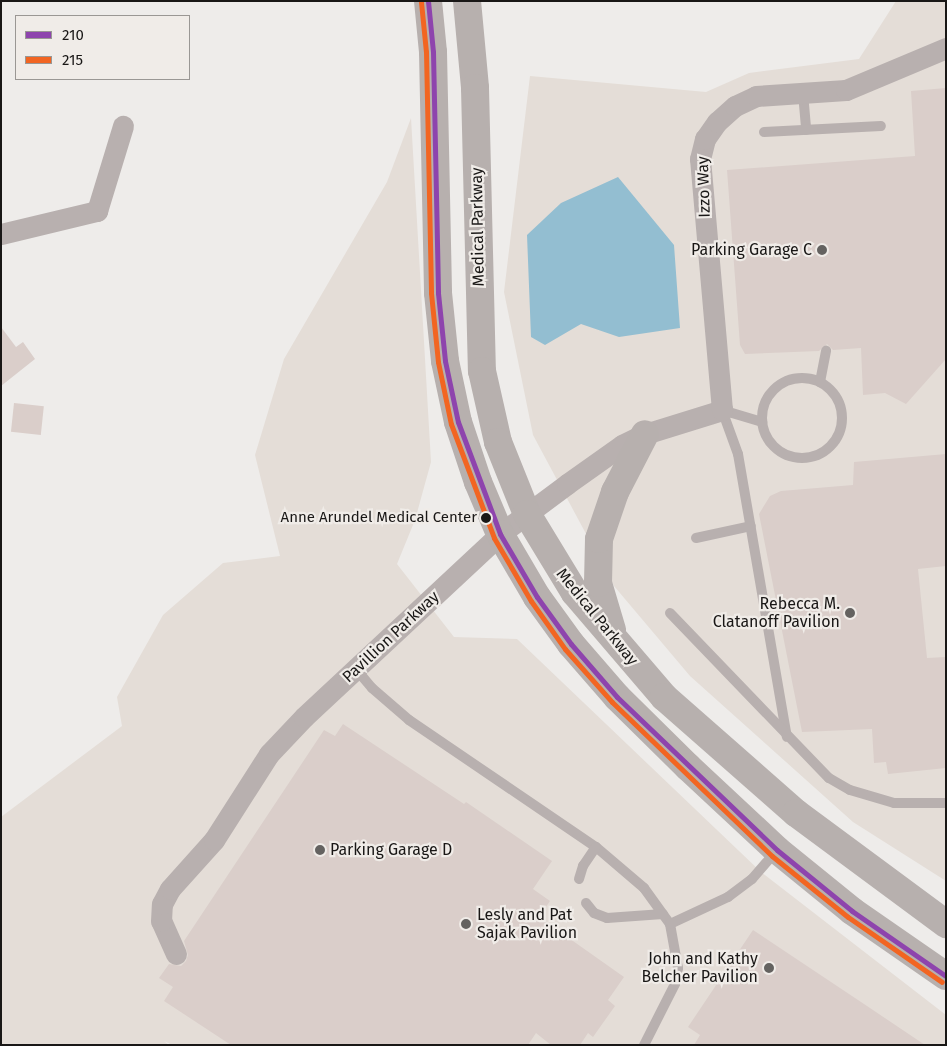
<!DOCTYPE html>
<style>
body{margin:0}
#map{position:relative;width:947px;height:1046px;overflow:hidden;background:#eeecea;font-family:"Fira Sans",sans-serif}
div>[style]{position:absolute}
.built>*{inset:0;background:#e4ddd7}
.water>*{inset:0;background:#93bed1}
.building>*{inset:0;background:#daceca;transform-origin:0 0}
.service>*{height:10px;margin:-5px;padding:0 5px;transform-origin:5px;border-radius:5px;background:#b8b0af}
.service>.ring{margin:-5px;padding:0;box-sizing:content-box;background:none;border:10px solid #b8b0af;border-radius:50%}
.minor>*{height:21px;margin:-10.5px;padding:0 10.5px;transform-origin:10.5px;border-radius:10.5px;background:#b8b0af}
.secondary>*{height:28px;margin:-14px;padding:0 14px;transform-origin:14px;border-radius:14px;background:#b7b0ae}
.bus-1>*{height:5px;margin:-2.5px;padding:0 2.5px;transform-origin:2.5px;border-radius:2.5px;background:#8e44ad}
.bus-2>*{height:5px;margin:-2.5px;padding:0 2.5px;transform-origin:2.5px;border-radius:2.5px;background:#f26522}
.dots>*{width:14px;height:14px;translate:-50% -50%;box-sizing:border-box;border:2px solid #f0ece8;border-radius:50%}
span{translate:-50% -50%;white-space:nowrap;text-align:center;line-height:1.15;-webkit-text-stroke:4.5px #f0ece8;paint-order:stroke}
.bus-label{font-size:15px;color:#191716}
.right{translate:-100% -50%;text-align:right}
.street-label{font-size:16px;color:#191716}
.poi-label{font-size:16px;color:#191716}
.left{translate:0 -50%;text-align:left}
.frame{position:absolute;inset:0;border:2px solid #191716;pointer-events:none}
.legend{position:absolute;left:15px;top:15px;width:175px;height:65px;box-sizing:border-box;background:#f0ece8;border:1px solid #9a9794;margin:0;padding:6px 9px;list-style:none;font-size:15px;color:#191716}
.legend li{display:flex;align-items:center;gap:10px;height:25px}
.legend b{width:25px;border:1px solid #9a9794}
</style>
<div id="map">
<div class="built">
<div style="clip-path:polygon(896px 1px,946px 1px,946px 881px,853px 822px,690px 676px,614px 586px,533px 435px,504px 292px,530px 76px,706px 92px,749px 73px,859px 59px)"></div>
<div style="clip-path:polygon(411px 118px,431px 462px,415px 520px,397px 564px,454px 637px,517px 639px,761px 872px,946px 1015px,946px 1045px,172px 1045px,164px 1041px,169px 1045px,1px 1045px,1px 817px,122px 726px,117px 697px,163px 615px,223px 563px,280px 556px,255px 455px,284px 359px,387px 182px)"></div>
</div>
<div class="water">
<div style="clip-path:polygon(618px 177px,674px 245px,680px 328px,619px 337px,581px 324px,545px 345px,531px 337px,527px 235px,561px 203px)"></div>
</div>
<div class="building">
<div style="clip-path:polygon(946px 88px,946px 359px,906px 404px,885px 393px,863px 395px,861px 348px,833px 350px,827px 344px,819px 351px,745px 354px,740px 345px,727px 170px,915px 156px,911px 91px)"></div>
<div style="clip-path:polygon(1px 327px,16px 347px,23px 342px,35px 359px,1px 386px)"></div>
<div style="left:14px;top:403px;width:30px;height:29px;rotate:6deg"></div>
<div style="clip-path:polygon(946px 454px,946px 566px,918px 569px,927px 658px,946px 657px,946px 768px,888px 774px,886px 762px,874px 763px,872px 729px,802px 732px,759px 514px,770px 496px,781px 491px,853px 485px,854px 462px)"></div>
<div style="clip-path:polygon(343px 724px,464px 804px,466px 802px,552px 861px,533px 889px,550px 901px,539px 917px,624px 977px,608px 1000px,615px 1006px,593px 1037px,588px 1033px,580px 1045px,551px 1045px,536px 1033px,528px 1045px,231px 1045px,164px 1001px,173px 987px,159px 978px,169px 964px,181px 966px,186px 961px,188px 955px,184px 941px,324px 730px,335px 736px)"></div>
<div style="clip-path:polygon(753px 930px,867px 1006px,925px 1045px,694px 1045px,700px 1035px,688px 1027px)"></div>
</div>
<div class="service">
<div style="left:803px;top:93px;width:37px;rotate:85deg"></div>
<div style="left:764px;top:132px;width:117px;rotate:-2.9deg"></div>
<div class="ring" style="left:762px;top:378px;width:70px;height:70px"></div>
<div style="left:820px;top:382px;width:32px;rotate:-79deg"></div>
<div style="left:722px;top:410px;width:47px;rotate:70deg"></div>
<div style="left:738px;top:454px;width:287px;rotate:80.2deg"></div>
<div style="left:722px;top:410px;width:42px;rotate:16.7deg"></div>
<div style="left:696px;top:538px;width:56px;rotate:-12.3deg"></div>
<div style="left:670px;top:613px;width:229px;rotate:46.1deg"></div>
<div style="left:829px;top:778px;width:24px;rotate:30deg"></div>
<div style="left:850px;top:790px;width:46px;rotate:16.5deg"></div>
<div style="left:894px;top:803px;width:52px"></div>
<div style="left:356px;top:669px;width:25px;rotate:50deg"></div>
<div style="left:372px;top:688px;width:49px;rotate:40.9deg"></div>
<div style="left:409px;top:720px;width:226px;rotate:34.2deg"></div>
<div style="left:596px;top:847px;width:63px;rotate:40.5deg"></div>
<div style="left:644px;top:888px;width:44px;rotate:54.2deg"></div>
<div style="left:670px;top:924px;width:45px;rotate:79.7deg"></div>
<div style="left:678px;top:968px;width:16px;rotate:101deg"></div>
<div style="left:675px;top:984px;width:68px;rotate:116.9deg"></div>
<div style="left:579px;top:879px;width:14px;rotate:-73deg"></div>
<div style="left:583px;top:866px;width:23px;rotate:-56deg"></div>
<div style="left:586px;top:903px;width:13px;rotate:51deg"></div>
<div style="left:594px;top:913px;width:14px;rotate:21deg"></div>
<div style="left:607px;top:918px;width:56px;rotate:-4.1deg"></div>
<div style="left:670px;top:924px;width:64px;rotate:-25deg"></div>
<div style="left:728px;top:897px;width:30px;rotate:-37deg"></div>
<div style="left:752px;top:879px;width:38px;rotate:-49deg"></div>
</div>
<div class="minor">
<div style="left:1px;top:234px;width:99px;rotate:-13.5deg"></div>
<div style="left:97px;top:211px;width:89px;rotate:-73deg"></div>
<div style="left:176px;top:954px;width:36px;rotate:-114deg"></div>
<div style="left:161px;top:921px;width:17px;rotate:-87deg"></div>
<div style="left:162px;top:904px;width:17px;rotate:-62deg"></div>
<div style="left:170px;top:889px;width:66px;rotate:-48.1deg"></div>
<div style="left:214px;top:840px;width:102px;rotate:-57.4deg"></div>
<div style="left:269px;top:754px;width:51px;rotate:-46.6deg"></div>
<div style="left:304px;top:717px;width:268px;rotate:-43deg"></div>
<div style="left:500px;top:534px;width:84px;rotate:-36.7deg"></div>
<div style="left:567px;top:484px;width:67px;rotate:-35.3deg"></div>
<div style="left:622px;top:445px;width:25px;rotate:-26deg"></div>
<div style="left:645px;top:434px;width:81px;rotate:-17.3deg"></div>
<div style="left:722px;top:410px;width:252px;rotate:-95deg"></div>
<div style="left:700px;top:159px;width:21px;rotate:-76deg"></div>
<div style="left:705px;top:139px;width:21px;rotate:-55deg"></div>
<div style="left:717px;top:122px;width:24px;rotate:-42deg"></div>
<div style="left:735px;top:106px;width:23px;rotate:-25deg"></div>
<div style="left:756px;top:96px;width:90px;rotate:-3.8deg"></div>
<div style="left:846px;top:90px;width:108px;rotate:-22.8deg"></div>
</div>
<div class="secondary">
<div style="left:428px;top:1px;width:51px;rotate:84.4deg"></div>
<div style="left:433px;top:52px;width:241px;rotate:88.8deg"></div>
<div style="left:438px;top:293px;width:68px;rotate:84.1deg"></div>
<div style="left:445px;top:361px;width:62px;rotate:78deg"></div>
<div style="left:458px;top:422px;width:63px;rotate:71.6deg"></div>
<div style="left:478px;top:482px;width:56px;rotate:67.1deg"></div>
<div style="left:500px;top:534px;width:73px;rotate:59.6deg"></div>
<div style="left:537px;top:597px;width:58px;rotate:54.1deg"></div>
<div style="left:571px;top:644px;width:70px;rotate:49deg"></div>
<div style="left:617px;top:697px;width:100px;rotate:44.6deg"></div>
<div style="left:688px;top:767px;width:122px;rotate:43deg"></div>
<div style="left:777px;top:850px;width:97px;rotate:39.1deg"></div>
<div style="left:852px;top:911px;width:114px;rotate:34.7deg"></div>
<div style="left:467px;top:1px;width:87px;rotate:84.7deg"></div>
<div style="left:475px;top:88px;width:283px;rotate:88.6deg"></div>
<div style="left:482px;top:371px;width:73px;rotate:77.3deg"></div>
<div style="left:498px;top:442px;width:78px;rotate:68.1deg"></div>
<div style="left:527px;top:514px;width:92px;rotate:58.7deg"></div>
<div style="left:575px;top:593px;width:137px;rotate:49.4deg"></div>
<div style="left:664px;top:697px;width:176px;rotate:41.3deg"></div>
<div style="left:796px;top:813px;width:187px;rotate:36.5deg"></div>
<div style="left:612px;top:630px;width:49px;rotate:-106.6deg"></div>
<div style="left:598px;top:583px;width:44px;rotate:-88.7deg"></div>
<div style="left:599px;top:539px;width:50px;rotate:-71.2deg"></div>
<div style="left:615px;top:492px;width:65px;rotate:-62.7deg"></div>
</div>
<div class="bus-1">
<div style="left:428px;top:1px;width:51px;rotate:84.4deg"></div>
<div style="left:433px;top:52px;width:241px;rotate:88.8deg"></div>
<div style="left:438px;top:293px;width:68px;rotate:84.1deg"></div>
<div style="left:445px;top:361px;width:62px;rotate:78deg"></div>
<div style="left:458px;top:422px;width:120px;rotate:69.4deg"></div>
<div style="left:500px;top:534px;width:73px;rotate:59.6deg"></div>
<div style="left:537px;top:597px;width:58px;rotate:54.1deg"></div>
<div style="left:571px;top:644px;width:70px;rotate:49deg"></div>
<div style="left:617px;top:697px;width:221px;rotate:43.7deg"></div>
<div style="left:777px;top:850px;width:97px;rotate:39.1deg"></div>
<div style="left:852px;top:911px;width:114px;rotate:34.7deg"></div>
</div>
<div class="bus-2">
<div style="left:421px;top:2px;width:50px;rotate:84.3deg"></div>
<div style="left:426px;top:52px;width:241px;rotate:88.8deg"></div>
<div style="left:431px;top:293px;width:69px;rotate:84.2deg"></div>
<div style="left:438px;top:362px;width:63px;rotate:78.2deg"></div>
<div style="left:451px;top:424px;width:122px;rotate:69.3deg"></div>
<div style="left:494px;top:538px;width:73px;rotate:59.6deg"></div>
<div style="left:531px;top:601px;width:59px;rotate:54.7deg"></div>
<div style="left:565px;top:649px;width:71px;rotate:48.4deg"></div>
<div style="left:612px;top:702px;width:222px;rotate:43.9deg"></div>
<div style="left:772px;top:856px;width:97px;rotate:38.8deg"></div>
<div style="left:848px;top:917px;width:114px;rotate:34.7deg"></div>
</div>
<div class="dots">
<div style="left:822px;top:250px;background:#646260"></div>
<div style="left:486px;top:518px;background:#191716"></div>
<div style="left:850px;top:613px;background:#646260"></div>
<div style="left:320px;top:850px;background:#646260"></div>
<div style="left:466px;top:924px;background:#646260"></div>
<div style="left:769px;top:968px;background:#646260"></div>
</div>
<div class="bus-label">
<span class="right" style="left:477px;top:518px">Anne Arundel Medical Center</span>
</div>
<div class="street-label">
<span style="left:704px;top:187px;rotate:-92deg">Izzo Way</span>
<span style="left:478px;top:227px;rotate:-91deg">Medical Parkway</span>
<span style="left:597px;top:617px;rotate:51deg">Medical Parkway</span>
<span style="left:391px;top:637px;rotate:-43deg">Pavillion Parkway</span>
</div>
<div class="poi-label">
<span class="right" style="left:812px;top:250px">Parking Garage C</span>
<span class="right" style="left:840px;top:613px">Rebecca M.<br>Clatanoff Pavilion</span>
<span class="left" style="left:330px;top:850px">Parking Garage D</span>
<span class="left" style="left:477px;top:924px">Lesly and Pat<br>Sajak Pavilion</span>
<span class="right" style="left:758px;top:968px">John and Kathy<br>Belcher Pavilion</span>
</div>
<div class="frame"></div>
<ul class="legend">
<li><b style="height:6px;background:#8e44ad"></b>210</li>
<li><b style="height:6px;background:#f26522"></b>215</li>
</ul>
</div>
